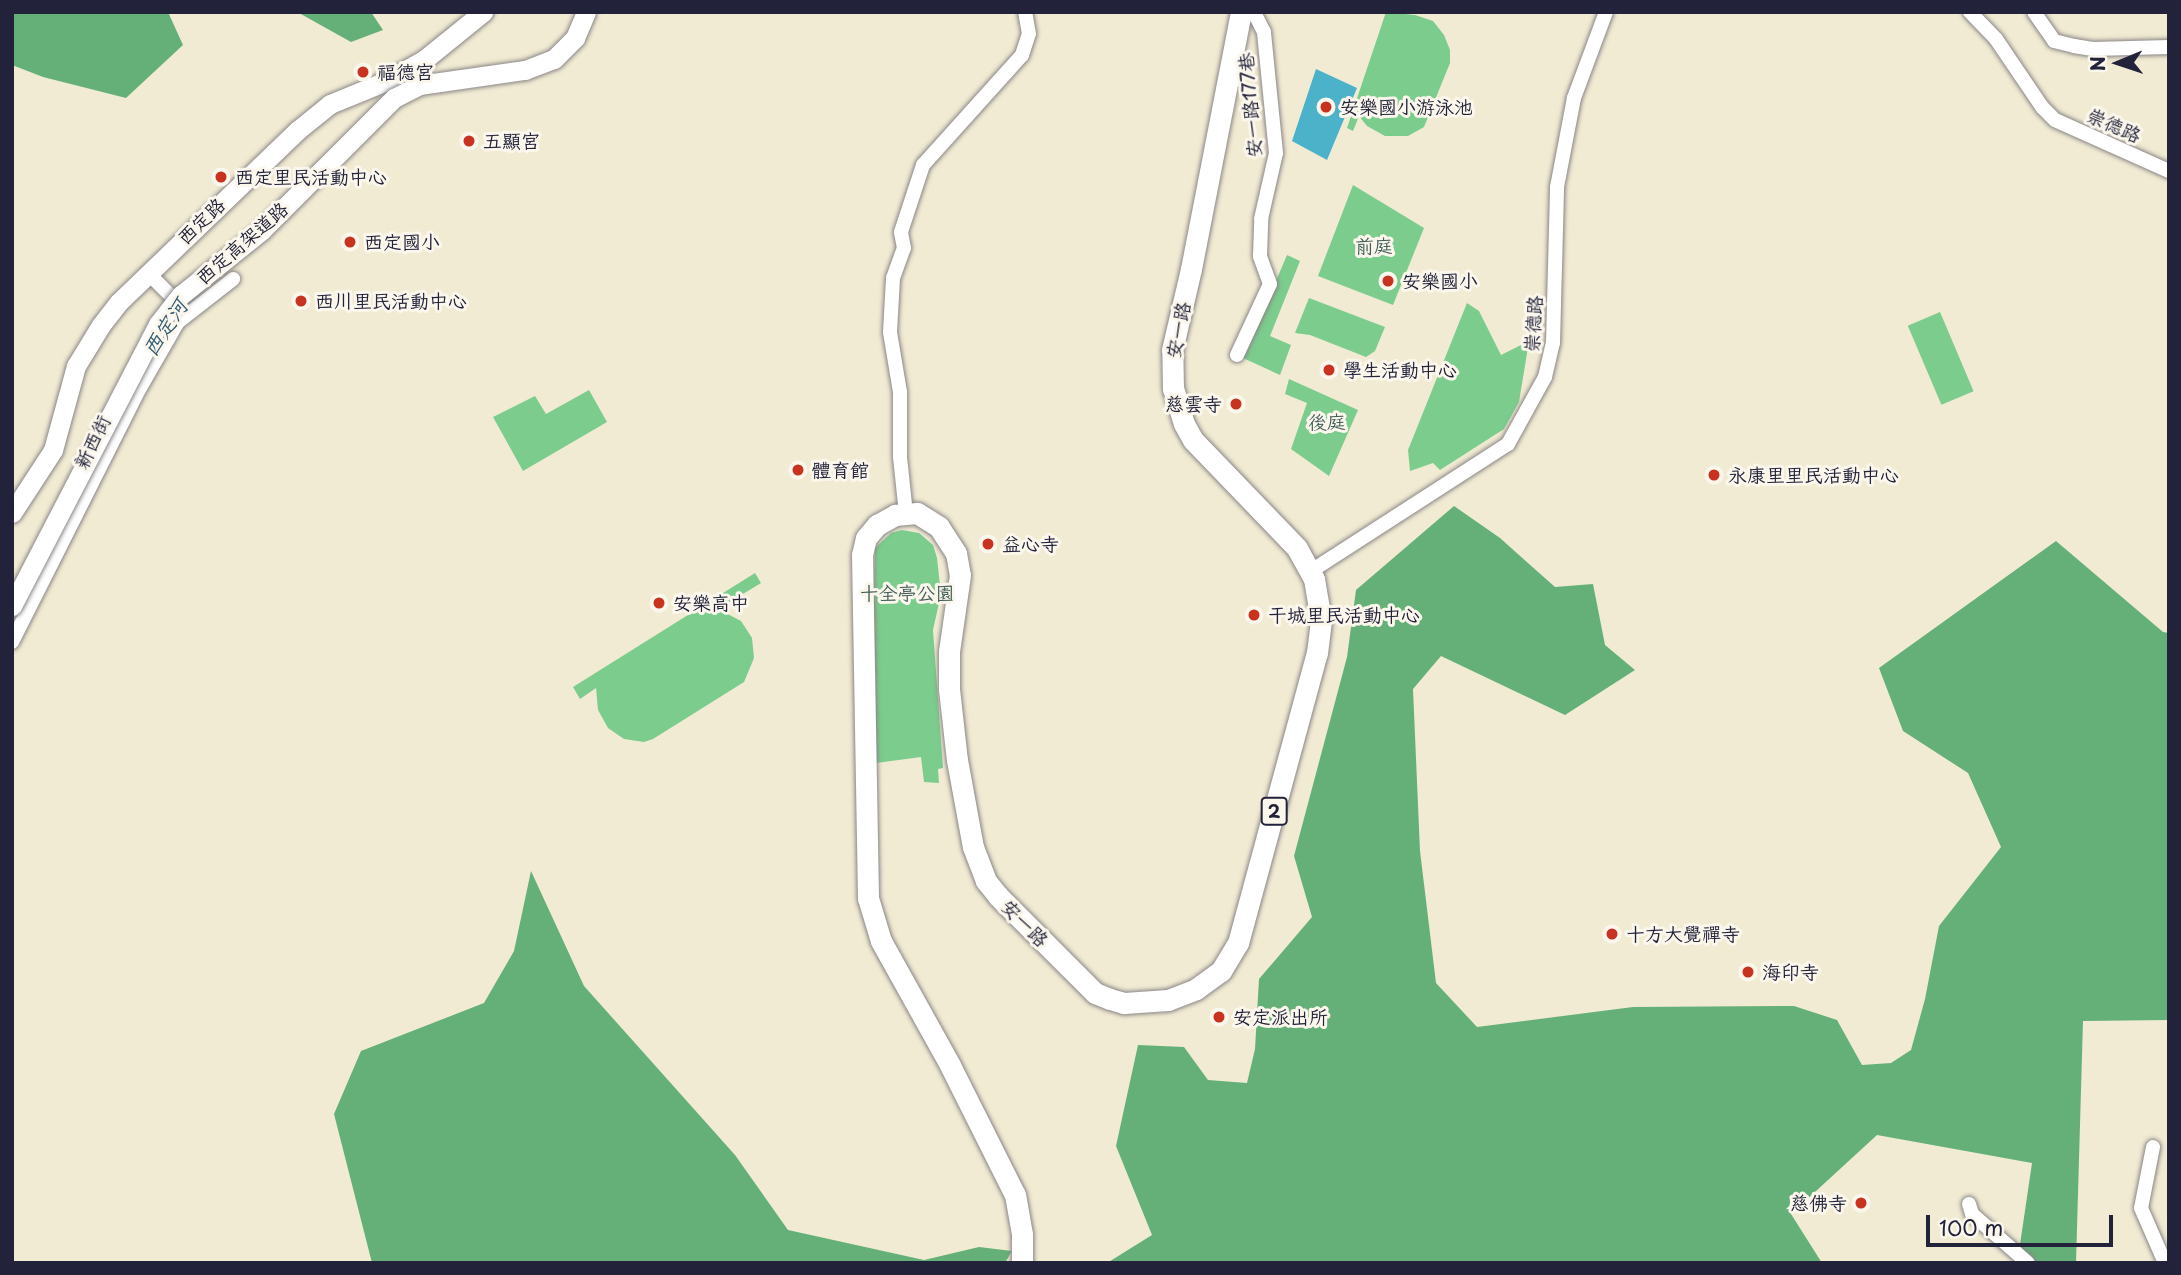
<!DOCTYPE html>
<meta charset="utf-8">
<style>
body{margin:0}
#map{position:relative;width:2181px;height:1275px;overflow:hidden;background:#f1ebd3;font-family:"Playpen Sans","LXGW WenKai TC",sans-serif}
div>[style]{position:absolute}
.green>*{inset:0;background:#7ccc8d;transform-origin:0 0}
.forest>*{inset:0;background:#65b078}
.water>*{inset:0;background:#4bb2ca}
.roads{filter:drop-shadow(0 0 2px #8a8687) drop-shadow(0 0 2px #8a8687)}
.street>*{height:14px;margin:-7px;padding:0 7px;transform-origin:7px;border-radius:7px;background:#fff}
.secondary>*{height:19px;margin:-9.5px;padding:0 9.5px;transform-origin:9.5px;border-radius:9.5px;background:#fff}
.primary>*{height:21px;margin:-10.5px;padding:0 10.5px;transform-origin:10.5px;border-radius:10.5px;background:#fff}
.bridges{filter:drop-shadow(0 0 2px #8a8687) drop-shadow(0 0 2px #8a8687)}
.secondary-bridge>*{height:19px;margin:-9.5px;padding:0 9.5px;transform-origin:9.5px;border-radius:9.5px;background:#fff}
.dots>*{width:19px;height:19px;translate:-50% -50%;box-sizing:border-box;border:4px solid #fbf7ec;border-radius:50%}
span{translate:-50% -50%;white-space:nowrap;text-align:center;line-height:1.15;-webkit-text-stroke:6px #fbf7ec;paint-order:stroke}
.shield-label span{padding:2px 5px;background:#fbf7ec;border:2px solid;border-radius:5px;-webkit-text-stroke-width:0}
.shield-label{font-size:18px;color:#22223b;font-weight:700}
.poi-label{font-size:19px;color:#22223b}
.left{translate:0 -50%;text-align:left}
.right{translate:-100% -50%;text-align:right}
.street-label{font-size:19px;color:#22223b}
.park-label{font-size:19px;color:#425e58}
.water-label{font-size:21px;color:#325c74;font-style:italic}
.frame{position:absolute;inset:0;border:14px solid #22223b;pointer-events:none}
.north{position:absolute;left:2083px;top:28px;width:70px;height:70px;-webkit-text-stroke:5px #fbf7ec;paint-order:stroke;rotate:268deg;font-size:19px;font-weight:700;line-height:28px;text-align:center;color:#22223b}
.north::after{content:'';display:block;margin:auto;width:24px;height:32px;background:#22223b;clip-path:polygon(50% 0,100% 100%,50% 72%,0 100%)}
.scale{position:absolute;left:1926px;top:1215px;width:187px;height:32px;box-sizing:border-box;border:4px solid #22223b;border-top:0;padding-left:9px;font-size:21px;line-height:24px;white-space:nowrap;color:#22223b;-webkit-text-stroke:5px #fbf7ec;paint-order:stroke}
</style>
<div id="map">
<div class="green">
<div style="clip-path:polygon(1386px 12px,1415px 15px,1433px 21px,1444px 35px,1450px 50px,1450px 63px,1424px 127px,1408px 136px,1385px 136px,1367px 126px,1359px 116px,1353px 131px,1347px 128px)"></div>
<div style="clip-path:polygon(1353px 185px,1424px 228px,1393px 305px,1318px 276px)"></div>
<div style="clip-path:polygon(1287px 255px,1300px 261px,1270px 336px,1291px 345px,1280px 375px,1243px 358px)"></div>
<div style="clip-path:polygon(1309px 298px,1385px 327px,1375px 351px,1366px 357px,1310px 335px,1295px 333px)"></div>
<div style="clip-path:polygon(1467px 303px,1479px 311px,1501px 355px,1529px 341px,1519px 402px,1504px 429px,1440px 470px,1433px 463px,1410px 471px,1408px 450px)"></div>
<div style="left:1940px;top:312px;width:86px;height:35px;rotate:67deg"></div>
<div style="clip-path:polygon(1289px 379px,1358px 410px,1329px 476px,1291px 449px,1307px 403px,1285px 394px)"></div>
<div style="clip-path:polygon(589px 390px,607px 422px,523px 471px,493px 417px,535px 396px,546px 414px)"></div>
<div style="clip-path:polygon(902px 530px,919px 533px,933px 545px,937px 558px,941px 594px,933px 630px,943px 768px,938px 769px,939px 783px,924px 782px,921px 757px,876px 763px,873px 631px,875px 548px,891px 533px)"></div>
<div style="clip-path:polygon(755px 573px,761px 583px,718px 609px,741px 621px,752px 638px,754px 658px,744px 682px,653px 739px,644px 742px,624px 739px,608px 728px,598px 710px,596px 688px,580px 699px,573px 687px)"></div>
</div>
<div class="forest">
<div style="clip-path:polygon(12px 12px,168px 12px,183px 45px,126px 98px,43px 77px,12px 65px)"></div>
<div style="clip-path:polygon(371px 12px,383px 30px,351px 42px,299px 13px)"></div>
<div style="clip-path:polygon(1454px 506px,1500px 538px,1555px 587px,1593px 584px,1605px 645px,1635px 670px,1565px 715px,1441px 656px,1413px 689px,1420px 851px,1436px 983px,1477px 1027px,1633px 1007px,1794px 1006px,1837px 1020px,1862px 1065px,1891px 1063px,1911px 1050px,1925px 999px,1939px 926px,2001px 847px,1968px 773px,1903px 731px,1879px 668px,2056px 541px,2163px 632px,2169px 633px,2169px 1020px,2083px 1021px,2076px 1263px,2022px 1263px,2018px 1258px,2032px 1163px,1877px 1135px,1791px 1214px,1822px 1263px,1107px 1263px,1152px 1235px,1116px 1146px,1138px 1045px,1184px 1047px,1208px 1080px,1247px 1083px,1255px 1049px,1259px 979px,1312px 917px,1294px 856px,1347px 657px,1356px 590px)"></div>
<div style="clip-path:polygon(531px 871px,584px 986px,735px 1155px,788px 1230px,924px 1260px,979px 1247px,1012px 1251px,1005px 1263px,372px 1263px,334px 1114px,361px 1051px,484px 1003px,514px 951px)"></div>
</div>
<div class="water">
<div style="clip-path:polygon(1316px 69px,1357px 88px,1327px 160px,1292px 141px)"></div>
</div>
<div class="roads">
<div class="street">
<div style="left:1970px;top:12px;width:37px;rotate:46deg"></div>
<div style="left:1996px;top:39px;width:82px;rotate:55.9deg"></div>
<div style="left:2042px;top:107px;width:18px;rotate:45deg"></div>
<div style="left:2055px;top:120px;width:125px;rotate:24.1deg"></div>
<div style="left:2034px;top:12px;width:35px;rotate:55deg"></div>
<div style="left:2054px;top:41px;width:21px;rotate:14deg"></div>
<div style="left:2074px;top:46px;width:19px;rotate:9deg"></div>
<div style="left:2093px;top:49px;width:76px;rotate:-1.5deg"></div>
<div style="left:148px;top:273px;width:49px;rotate:45deg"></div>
<div style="left:1237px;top:355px;width:78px;rotate:-65.1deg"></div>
<div style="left:1270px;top:284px;width:30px;rotate:-110deg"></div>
<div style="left:1260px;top:256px;width:37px;rotate:-88deg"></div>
<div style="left:1261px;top:219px;width:68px;rotate:-77.2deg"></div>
<div style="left:1276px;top:153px;width:122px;rotate:-95.7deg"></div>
<div style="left:1264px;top:32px;width:22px;rotate:-117deg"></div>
<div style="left:906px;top:514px;width:57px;rotate:-96deg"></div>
<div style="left:900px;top:457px;width:65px;rotate:-90deg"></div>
<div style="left:900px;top:392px;width:61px;rotate:-99.5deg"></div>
<div style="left:890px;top:332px;width:54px;rotate:-86.8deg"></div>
<div style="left:893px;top:278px;width:32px;rotate:-70deg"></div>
<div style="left:904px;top:248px;width:16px;rotate:-101deg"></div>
<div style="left:901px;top:232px;width:71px;rotate:-71.8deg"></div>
<div style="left:923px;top:165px;width:148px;rotate:-48deg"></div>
<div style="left:1022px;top:55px;width:22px;rotate:-72deg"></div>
<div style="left:1029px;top:34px;width:22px;rotate:-100deg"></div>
<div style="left:1311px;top:571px;width:234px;rotate:-32.8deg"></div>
<div style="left:1508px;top:444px;width:77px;rotate:-61.1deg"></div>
<div style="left:1545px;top:377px;width:35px;rotate:-77deg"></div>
<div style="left:1553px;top:343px;width:156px;rotate:-88.5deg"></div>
<div style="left:1557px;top:187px;width:91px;rotate:-79.2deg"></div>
<div style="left:1574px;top:98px;width:92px;rotate:-69.6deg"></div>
<div style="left:12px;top:642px;width:284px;rotate:-63.3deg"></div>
<div style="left:140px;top:388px;width:76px;rotate:-60.1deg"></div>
<div style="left:178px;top:322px;width:70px;rotate:-38deg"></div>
<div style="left:2153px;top:1147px;width:62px;rotate:101.1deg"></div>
<div style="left:2141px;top:1208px;width:60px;rotate:66.4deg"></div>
<div style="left:1969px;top:1204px;width:10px;rotate:73deg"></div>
<div style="left:1972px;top:1214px;width:74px;rotate:41.2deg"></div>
</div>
<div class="secondary">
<div style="left:12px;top:513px;width:75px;rotate:-56.9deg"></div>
<div style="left:53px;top:450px;width:87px;rotate:-74.7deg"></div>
<div style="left:76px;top:366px;width:48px;rotate:-58.6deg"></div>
<div style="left:101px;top:325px;width:29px;rotate:-52deg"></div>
<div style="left:119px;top:302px;width:248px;rotate:-43.9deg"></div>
<div style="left:298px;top:130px;width:41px;rotate:-39.1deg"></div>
<div style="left:330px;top:104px;width:61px;rotate:-22.3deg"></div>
<div style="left:386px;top:81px;width:45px;rotate:-29.4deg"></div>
<div style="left:425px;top:59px;width:75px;rotate:-39deg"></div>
</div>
<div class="primary">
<div style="left:1022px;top:1263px;width:29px;rotate:-90deg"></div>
<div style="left:1022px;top:1234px;width:40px;rotate:-100deg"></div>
<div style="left:1015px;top:1195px;width:145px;rotate:-116.6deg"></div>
<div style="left:950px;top:1065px;width:142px;rotate:-119.1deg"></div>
<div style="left:881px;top:941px;width:45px;rotate:-106.8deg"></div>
<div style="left:868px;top:898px;width:343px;rotate:-91deg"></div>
<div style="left:862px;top:555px;width:17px;rotate:-77deg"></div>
<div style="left:866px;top:538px;width:17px;rotate:-50deg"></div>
<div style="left:877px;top:525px;width:21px;rotate:-29deg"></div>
<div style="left:895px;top:515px;width:22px;rotate:-5deg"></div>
<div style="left:917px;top:513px;width:26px;rotate:32deg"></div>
<div style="left:939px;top:527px;width:31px;rotate:57deg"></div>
<div style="left:956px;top:553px;width:22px;rotate:80deg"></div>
<div style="left:960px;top:575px;width:77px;rotate:98.2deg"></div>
<div style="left:949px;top:651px;width:38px;rotate:90deg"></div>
<div style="left:949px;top:689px;width:71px;rotate:83.6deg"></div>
<div style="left:957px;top:760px;width:88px;rotate:79.6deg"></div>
<div style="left:973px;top:847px;width:36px;rotate:69deg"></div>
<div style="left:986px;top:881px;width:19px;rotate:51deg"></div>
<div style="left:998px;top:896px;width:137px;rotate:45deg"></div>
<div style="left:1095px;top:993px;width:16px;rotate:22deg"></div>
<div style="left:1110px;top:999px;width:15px;rotate:16deg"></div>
<div style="left:1124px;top:1003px;width:44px;rotate:-3.9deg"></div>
<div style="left:1168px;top:1000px;width:30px;rotate:-21deg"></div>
<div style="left:1196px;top:989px;width:31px;rotate:-36deg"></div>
<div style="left:1221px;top:971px;width:33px;rotate:-59deg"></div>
<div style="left:1238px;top:943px;width:301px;rotate:-74.8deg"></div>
<div style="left:1317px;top:653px;width:33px;rotate:-83deg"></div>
<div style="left:1321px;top:620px;width:42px;rotate:-99.7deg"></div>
<div style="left:1314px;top:579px;width:35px;rotate:-119deg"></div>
<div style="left:1297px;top:548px;width:150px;rotate:-133.9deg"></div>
<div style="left:1193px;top:440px;width:18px;rotate:-119deg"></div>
<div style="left:1184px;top:424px;width:37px;rotate:-107deg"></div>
<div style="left:1173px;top:389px;width:39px;rotate:-91deg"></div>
<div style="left:1172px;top:350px;width:83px;rotate:-76.8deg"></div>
<div style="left:1191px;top:269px;width:262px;rotate:-79deg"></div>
</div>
</div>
<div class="bridges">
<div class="secondary-bridge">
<div style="left:12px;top:606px;width:318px;rotate:-62.6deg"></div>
<div style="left:158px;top:324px;width:37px;rotate:-52deg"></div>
<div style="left:181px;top:295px;width:104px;rotate:-38.7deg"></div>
<div style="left:262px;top:230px;width:187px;rotate:-45deg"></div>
<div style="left:394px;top:98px;width:28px;rotate:-27deg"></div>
<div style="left:419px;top:85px;width:107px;rotate:-8.1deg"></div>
<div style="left:525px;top:70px;width:31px;rotate:-21deg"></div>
<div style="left:554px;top:59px;width:30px;rotate:-45deg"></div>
<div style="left:575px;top:38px;width:28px;rotate:-67deg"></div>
</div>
</div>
<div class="dots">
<div style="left:363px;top:72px;background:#c8321e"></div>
<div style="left:1326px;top:107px;background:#c8321e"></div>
<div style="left:469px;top:141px;background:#c8321e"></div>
<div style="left:221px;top:177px;background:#c8321e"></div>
<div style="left:350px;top:242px;background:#c8321e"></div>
<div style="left:1388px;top:281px;background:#c8321e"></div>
<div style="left:301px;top:301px;background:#c8321e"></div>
<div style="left:1329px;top:370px;background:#c8321e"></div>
<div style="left:1236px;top:404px;background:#c8321e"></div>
<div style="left:798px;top:470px;background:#c8321e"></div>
<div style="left:1714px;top:475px;background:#c8321e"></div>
<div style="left:988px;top:544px;background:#c8321e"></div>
<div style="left:659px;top:603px;background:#c8321e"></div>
<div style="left:1254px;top:615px;background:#c8321e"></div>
<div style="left:1612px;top:934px;background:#c8321e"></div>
<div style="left:1748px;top:972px;background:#c8321e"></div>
<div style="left:1219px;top:1017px;background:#c8321e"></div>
<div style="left:1861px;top:1203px;background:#c8321e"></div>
</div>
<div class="shield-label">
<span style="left:1274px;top:811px">2</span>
</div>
<div class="poi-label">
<span class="left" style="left:377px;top:72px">福德宮</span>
<span class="left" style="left:1340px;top:107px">安樂國小游泳池</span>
<span class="left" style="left:483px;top:141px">五顯宮</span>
<span class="left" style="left:235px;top:177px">西定里民活動中心</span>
<span class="left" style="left:364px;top:242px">西定國小</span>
<span class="left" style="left:1402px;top:281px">安樂國小</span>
<span class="left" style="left:315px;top:301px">西川里民活動中心</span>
<span class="left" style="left:1343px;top:370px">學生活動中心</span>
<span class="right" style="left:1222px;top:404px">慈雲寺</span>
<span class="left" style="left:812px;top:470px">體育館</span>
<span class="left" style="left:1728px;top:475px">永康里里民活動中心</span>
<span class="left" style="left:1002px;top:544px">益心寺</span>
<span class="left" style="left:673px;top:603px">安樂高中</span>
<span class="left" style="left:1268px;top:615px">干城里民活動中心</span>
<span class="left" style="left:1626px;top:934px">十方大覺禪寺</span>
<span class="left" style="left:1762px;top:972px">海印寺</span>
<span class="left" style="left:1233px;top:1017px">安定派出所</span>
<span class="right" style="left:1847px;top:1203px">慈佛寺</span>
</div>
<div class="street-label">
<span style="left:1250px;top:105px;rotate:-95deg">安一路177巷</span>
<span style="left:2114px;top:125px;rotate:24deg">崇德路</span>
<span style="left:201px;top:221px;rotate:-44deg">西定路</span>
<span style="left:242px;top:243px;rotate:-41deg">西定高架道路</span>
<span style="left:1533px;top:324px;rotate:-86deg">崇德路</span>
<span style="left:1178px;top:330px;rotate:-79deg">安一路</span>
<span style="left:92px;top:442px;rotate:-64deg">新西街</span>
<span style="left:1025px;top:923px;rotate:45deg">安一路</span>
</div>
<div class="park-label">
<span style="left:1374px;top:246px">前庭</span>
<span style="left:1327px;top:422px">後庭</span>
<span style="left:907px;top:593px">十全亭公園</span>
</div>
<div class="water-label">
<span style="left:164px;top:327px;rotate:-57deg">西定河</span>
</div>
<div class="frame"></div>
<div class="north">N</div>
<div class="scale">100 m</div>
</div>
